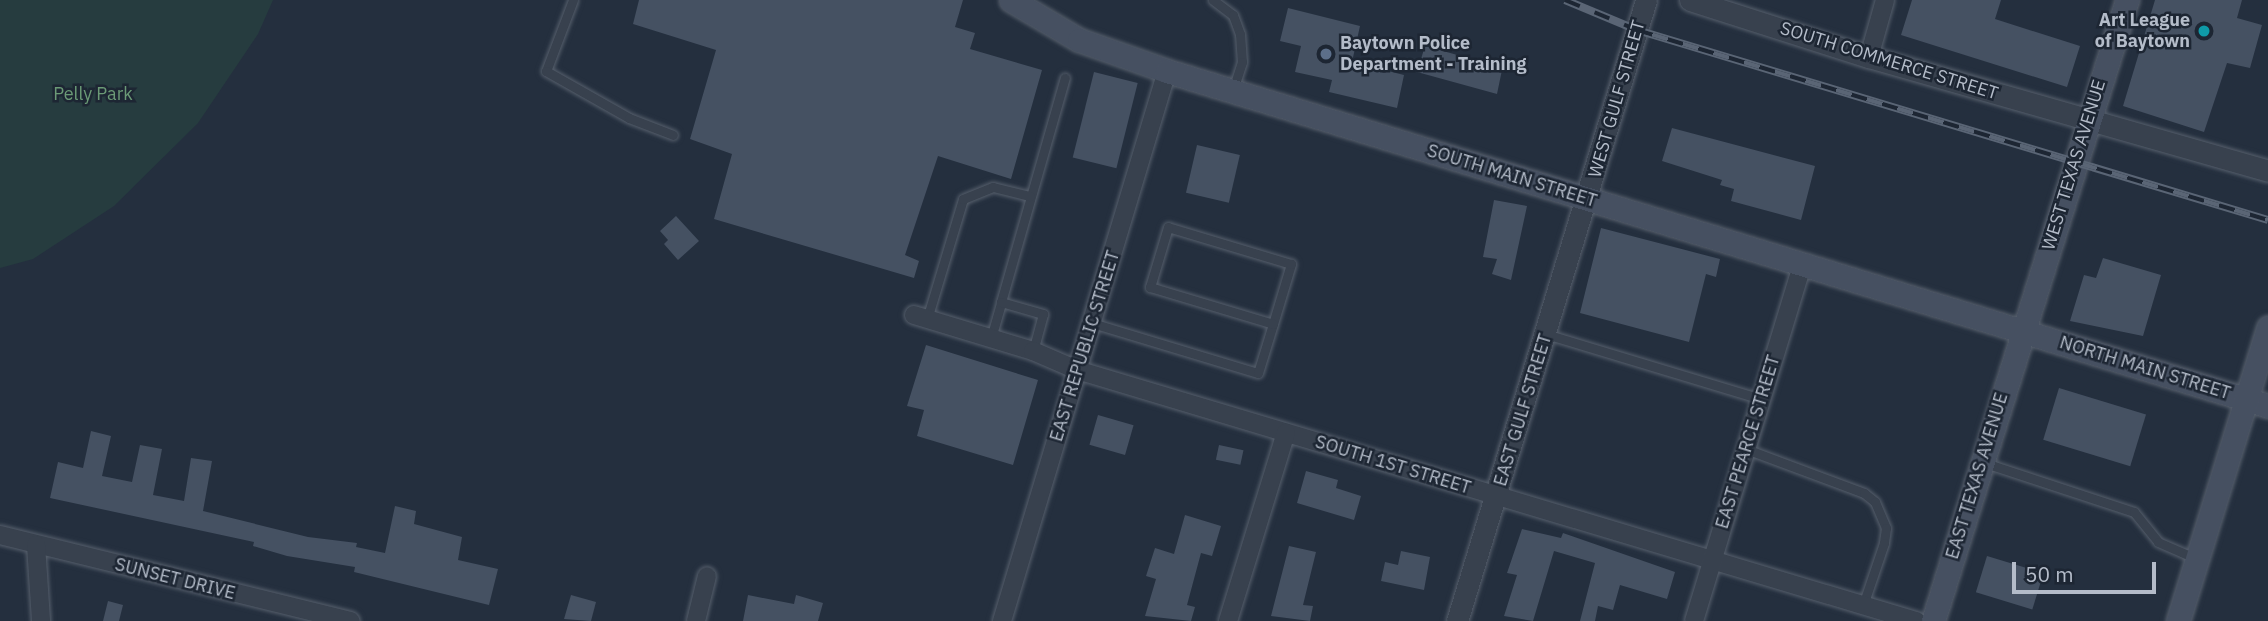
<!DOCTYPE html>
<style>
body{margin:0}
#map{position:relative;width:2268px;height:621px;overflow:hidden;background:#242f3e;font-family:"IBM Plex Sans",sans-serif}
div>[style]{position:absolute}
.green>*{inset:0;background:#263c3f}
.building>*{inset:0;background:#455162;transform-origin:0 0}
.roads{filter:drop-shadow(0 0 2px #565f6c) drop-shadow(0 0 2px #565f6c)}
.service>*{height:9px;margin:-4.5px;padding:0 4.5px;transform-origin:4.5px;border-radius:4.5px;background:#38414e}
.minor>*{height:18px;margin:-9px;padding:0 9px;transform-origin:9px;border-radius:9px;background:#38414e}
.tertiary>*{height:21px;margin:-10.5px;padding:0 10.5px;transform-origin:10.5px;border-radius:10.5px;background:#38414e}
.secondary>*{height:23px;margin:-11.5px;padding:0 11.5px;transform-origin:11.5px;border-radius:11.5px;background:#465061}
.rail>*{height:8px;margin-top:-4px;transform-origin:0;background:repeating-linear-gradient(90deg,#1d2633 0 16px,#5a6575 0 32px);box-sizing:border-box;border-block:2px solid #5a6575}
.dots>*{width:19px;height:19px;translate:-50% -50%;box-sizing:border-box;border:4px solid #1d2633;border-radius:50%}
span{translate:-50% -50%;white-space:nowrap;text-align:center;line-height:1.15;-webkit-text-stroke:5px #1d2633;paint-order:stroke}
.poi-label{font-size:18px;color:#b4bcc9;font-weight:700}
.right{translate:-100% -50%;text-align:right}
.left{translate:0 -50%;text-align:left}
.street-label{font-size:18px;color:#b4bcc9}
.park-label{font-size:18px;color:#6b9a76}
.scale{position:absolute;left:2012px;top:562px;width:144px;height:32px;box-sizing:border-box;border:4px solid #b4bcc9;border-top:0;padding-left:9px;font-size:21px;line-height:24px;white-space:nowrap;color:#b4bcc9;-webkit-text-stroke:5px #1d2633;paint-order:stroke}
</style>
<div id="map">
<div class="green">
<div style="clip-path:polygon(0 0,273px 0,258px 34px,198px 123px,114px 206px,33px 259px,0 268px)"></div>
</div>
<div class="building">
<div style="clip-path:polygon(639px 0,963px 0,955px 27px,975px 33px,970px 49px,1042px 70px,1011px 179px,938px 156px,905px 255px,919px 261px,914px 278px,714px 219px,732px 154px,690px 139px,716px 50px,633px 24px)"></div>
<div style="clip-path:polygon(1912px 0,2001px 0,1995px 19px,2080px 46px,2067px 87px,1901px 35px)"></div>
<div style="clip-path:polygon(2155px 0,2242px 0,2237px 18px,2262px 25px,2250px 68px,2227px 63px,2204px 132px,2123px 106px)"></div>
<div style="clip-path:polygon(1288px 8px,1360px 26px,1352px 62px,1404px 75px,1397px 108px,1329px 92px,1332px 80px,1295px 72px,1301px 46px,1280px 41px)"></div>
<div style="clip-path:polygon(1425px 46px,1461px 56px,1459px 61px,1502px 70px,1497px 94px,1417px 72px)"></div>
<div style="left:1094px;top:72px;width:45px;height:88px;rotate:14deg"></div>
<div style="clip-path:polygon(1672px 128px,1815px 166px,1801px 220px,1731px 201px,1734px 189px,1720px 185px,1722px 180px,1662px 161px)"></div>
<div style="left:1197px;top:145px;width:44px;height:49px;rotate:13deg"></div>
<div style="clip-path:polygon(1494px 200px,1527px 206px,1511px 280px,1492px 274px,1497px 259px,1483px 257px)"></div>
<div style="clip-path:polygon(676px 216px,699px 241px,678px 260px,664px 244px,668px 240px,660px 231px)"></div>
<div style="clip-path:polygon(1601px 228px,1720px 259px,1716px 277px,1706px 274px,1689px 342px,1580px 313px)"></div>
<div style="clip-path:polygon(2103px 258px,2161px 275px,2143px 336px,2070px 321px,2084px 275px,2096px 278px)"></div>
<div style="clip-path:polygon(926px 345px,1038px 380px,1013px 465px,917px 436px,924px 410px,907px 406px)"></div>
<div style="left:2059px;top:388px;width:91px;height:54px;rotate:17deg"></div>
<div style="left:1098px;top:415px;width:37px;height:31px;rotate:16deg"></div>
<div style="clip-path:polygon(91px 431px,111px 436px,102px 476px,132px 482px,140px 445px,162px 449px,153px 495px,184px 501px,191px 458px,212px 461px,203px 511px,308px 537px,357px 543px,356px 547px,385px 553px,395px 506px,416px 511px,414px 524px,462px 537px,458px 560px,498px 569px,489px 605px,354px 572px,355px 567px,287px 556px,253px 546px,254px 542px,50px 498px,58px 462px,83px 468px)"></div>
<div style="left:1219px;top:445px;width:25px;height:15px;rotate:12deg"></div>
<div style="clip-path:polygon(1306px 471px,1338px 480px,1336px 488px,1361px 496px,1354px 520px,1297px 503px)"></div>
<div style="clip-path:polygon(1185px 515px,1221px 526px,1212px 556px,1201px 553px,1187px 605px,1195px 607px,1191px 621px,1145px 616px,1156px 579px,1146px 576px,1155px 548px,1174px 554px)"></div>
<div style="clip-path:polygon(1522px 529px,1561px 538px,1563px 533px,1675px 572px,1667px 599px,1620px 585px,1613px 610px,1598px 606px,1595px 621px,1580px 621px,1595px 563px,1554px 551px,1533px 621px,1504px 616px,1517px 575px,1507px 573px)"></div>
<div style="clip-path:polygon(1289px 546px,1316px 552px,1303px 605px,1313px 606px,1310px 621px,1271px 616px)"></div>
<div style="clip-path:polygon(1401px 551px,1430px 557px,1424px 590px,1381px 581px,1385px 562px,1398px 565px)"></div>
<div style="left:1987px;top:556px;width:59px;height:38px;rotate:17deg"></div>
<div style="clip-path:polygon(571px 595px,596px 602px,591px 621px,564px 619px)"></div>
<div style="clip-path:polygon(748px 595px,794px 604px,796px 595px,823px 603px,818px 621px,743px 621px)"></div>
<div style="clip-path:polygon(108px 601px,123px 605px,119px 621px,103px 621px)"></div>
</div>
<div class="roads">
<div class="service">
<div style="left:573px;top:0;width:76px;rotate:110.8deg"></div>
<div style="left:546px;top:71px;width:95px;rotate:29.5deg"></div>
<div style="left:629px;top:118px;width:47px;rotate:21.1deg"></div>
<div style="left:1213px;top:0;width:25px;rotate:37deg"></div>
<div style="left:1233px;top:15px;width:20px;rotate:70deg"></div>
<div style="left:1240px;top:34px;width:28px;rotate:86deg"></div>
<div style="left:1242px;top:62px;width:28px;rotate:108deg"></div>
<div style="left:1001px;top:302px;width:233px;rotate:-74.1deg"></div>
<div style="left:927px;top:319px;width:125px;rotate:-73.3deg"></div>
<div style="left:963px;top:199px;width:32px;rotate:-22deg"></div>
<div style="left:993px;top:187px;width:38px;rotate:14deg"></div>
<div style="left:1092px;top:323px;width:173px;rotate:16.8deg"></div>
<div style="left:1258px;top:373px;width:51px;rotate:-73deg"></div>
<div style="left:1273px;top:324px;width:63px;rotate:-73.3deg"></div>
<div style="left:1291px;top:264px;width:128px;rotate:-163.3deg"></div>
<div style="left:1168px;top:227px;width:63px;rotate:106.7deg"></div>
<div style="left:1150px;top:287px;width:128px;rotate:16.7deg"></div>
<div style="left:1546px;top:334px;width:225px;rotate:16.8deg"></div>
<div style="left:991px;top:338px;width:37px;rotate:-74deg"></div>
<div style="left:1001px;top:302px;width:44px;rotate:15.9deg"></div>
<div style="left:1043px;top:314px;width:38px;rotate:105deg"></div>
<div style="left:1746px;top:449px;width:126px;rotate:20.4deg"></div>
<div style="left:1864px;top:493px;width:14px;rotate:39deg"></div>
<div style="left:1875px;top:502px;width:28px;rotate:67deg"></div>
<div style="left:1886px;top:528px;width:15px;rotate:98deg"></div>
<div style="left:1884px;top:543px;width:65px;rotate:108.7deg"></div>
<div style="left:1982px;top:462px;width:160px;rotate:18.2deg"></div>
<div style="left:2134px;top:512px;width:38px;rotate:51deg"></div>
<div style="left:2158px;top:542px;width:43px;rotate:23.6deg"></div>
</div>
<div class="minor">
<div style="left:1869px;top:57px;width:59px;rotate:-74.3deg"></div>
<div style="left:914px;top:315px;width:124px;rotate:16.8deg"></div>
<div style="left:1033px;top:351px;width:48px;rotate:23.4deg"></div>
<div style="left:1077px;top:370px;width:876px;rotate:16.66deg"></div>
<div style="left:0;top:535px;width:361px;rotate:13.8deg"></div>
<div style="left:36px;top:545px;width:76px;rotate:86.2deg"></div>
<div style="left:696px;top:621px;width:46px;rotate:-76.3deg"></div>
<div style="left:1002px;top:621px;width:574px;rotate:-73.3deg"></div>
<div style="left:1228px;top:621px;width:197px;rotate:-72.9deg"></div>
<div style="left:1694px;top:621px;width:374px;rotate:-73.1deg"></div>
</div>
<div class="tertiary">
<div style="left:1690px;top:0;width:188px;rotate:17.7deg"></div>
<div style="left:1869px;top:57px;width:415px;rotate:15.9deg"></div>
<div style="left:1457px;top:621px;width:649px;rotate:-73.07deg"></div>
</div>
<div class="secondary">
<div style="left:1011px;top:0;width:79px;rotate:30.5deg"></div>
<div style="left:1079px;top:40px;width:93px;rotate:19.4deg"></div>
<div style="left:1167px;top:71px;width:1151px;rotate:16.92deg"></div>
<div style="left:1933px;top:621px;width:651px;rotate:-72.65deg"></div>
<div style="left:2178px;top:621px;width:307px;rotate:-72.9deg"></div>
</div>
</div>
<div class="rail">
<div style="left:1565px;top:0;width:78px;rotate:22.6deg"></div>
<div style="left:1637px;top:30px;width:659px;rotate:16.76deg"></div>
</div>
<div class="dots">
<div style="left:2204px;top:31px;background:#0f9aa8"></div>
<div style="left:1326px;top:54px;background:#5c6f8a"></div>
</div>
<div class="poi-label">
<span class="right" style="left:2190px;top:31px">Art League<br>of Baytown</span>
<span class="left" style="left:1340px;top:54px">Baytown Police<br>Department - Training</span>
</div>
<div class="street-label">
<span style="left:1889px;top:61px;rotate:17deg">SOUTH COMMERCE STREET</span>
<span style="left:1617px;top:99px;rotate:-74deg">WEST GULF STREET</span>
<span style="left:2074px;top:165px;rotate:-73deg">WEST TEXAS AVENUE</span>
<span style="left:1512px;top:176px;rotate:17deg">SOUTH MAIN STREET</span>
<span style="left:1085px;top:346px;rotate:-73deg">EAST REPUBLIC STREET</span>
<span style="left:2145px;top:368px;rotate:17deg">NORTH MAIN STREET</span>
<span style="left:1523px;top:410px;rotate:-73deg">EAST GULF STREET</span>
<span style="left:1748px;top:442px;rotate:-73deg">EAST PEARCE STREET</span>
<span style="left:1393px;top:465px;rotate:17deg">SOUTH 1ST STREET</span>
<span style="left:1977px;top:476px;rotate:-73deg">EAST TEXAS AVENUE</span>
<span style="left:175px;top:579px;rotate:14deg">SUNSET DRIVE</span>
</div>
<div class="park-label">
<span style="left:93px;top:94px">Pelly Park</span>
</div>
<div class="scale">50 m</div>
</div>
